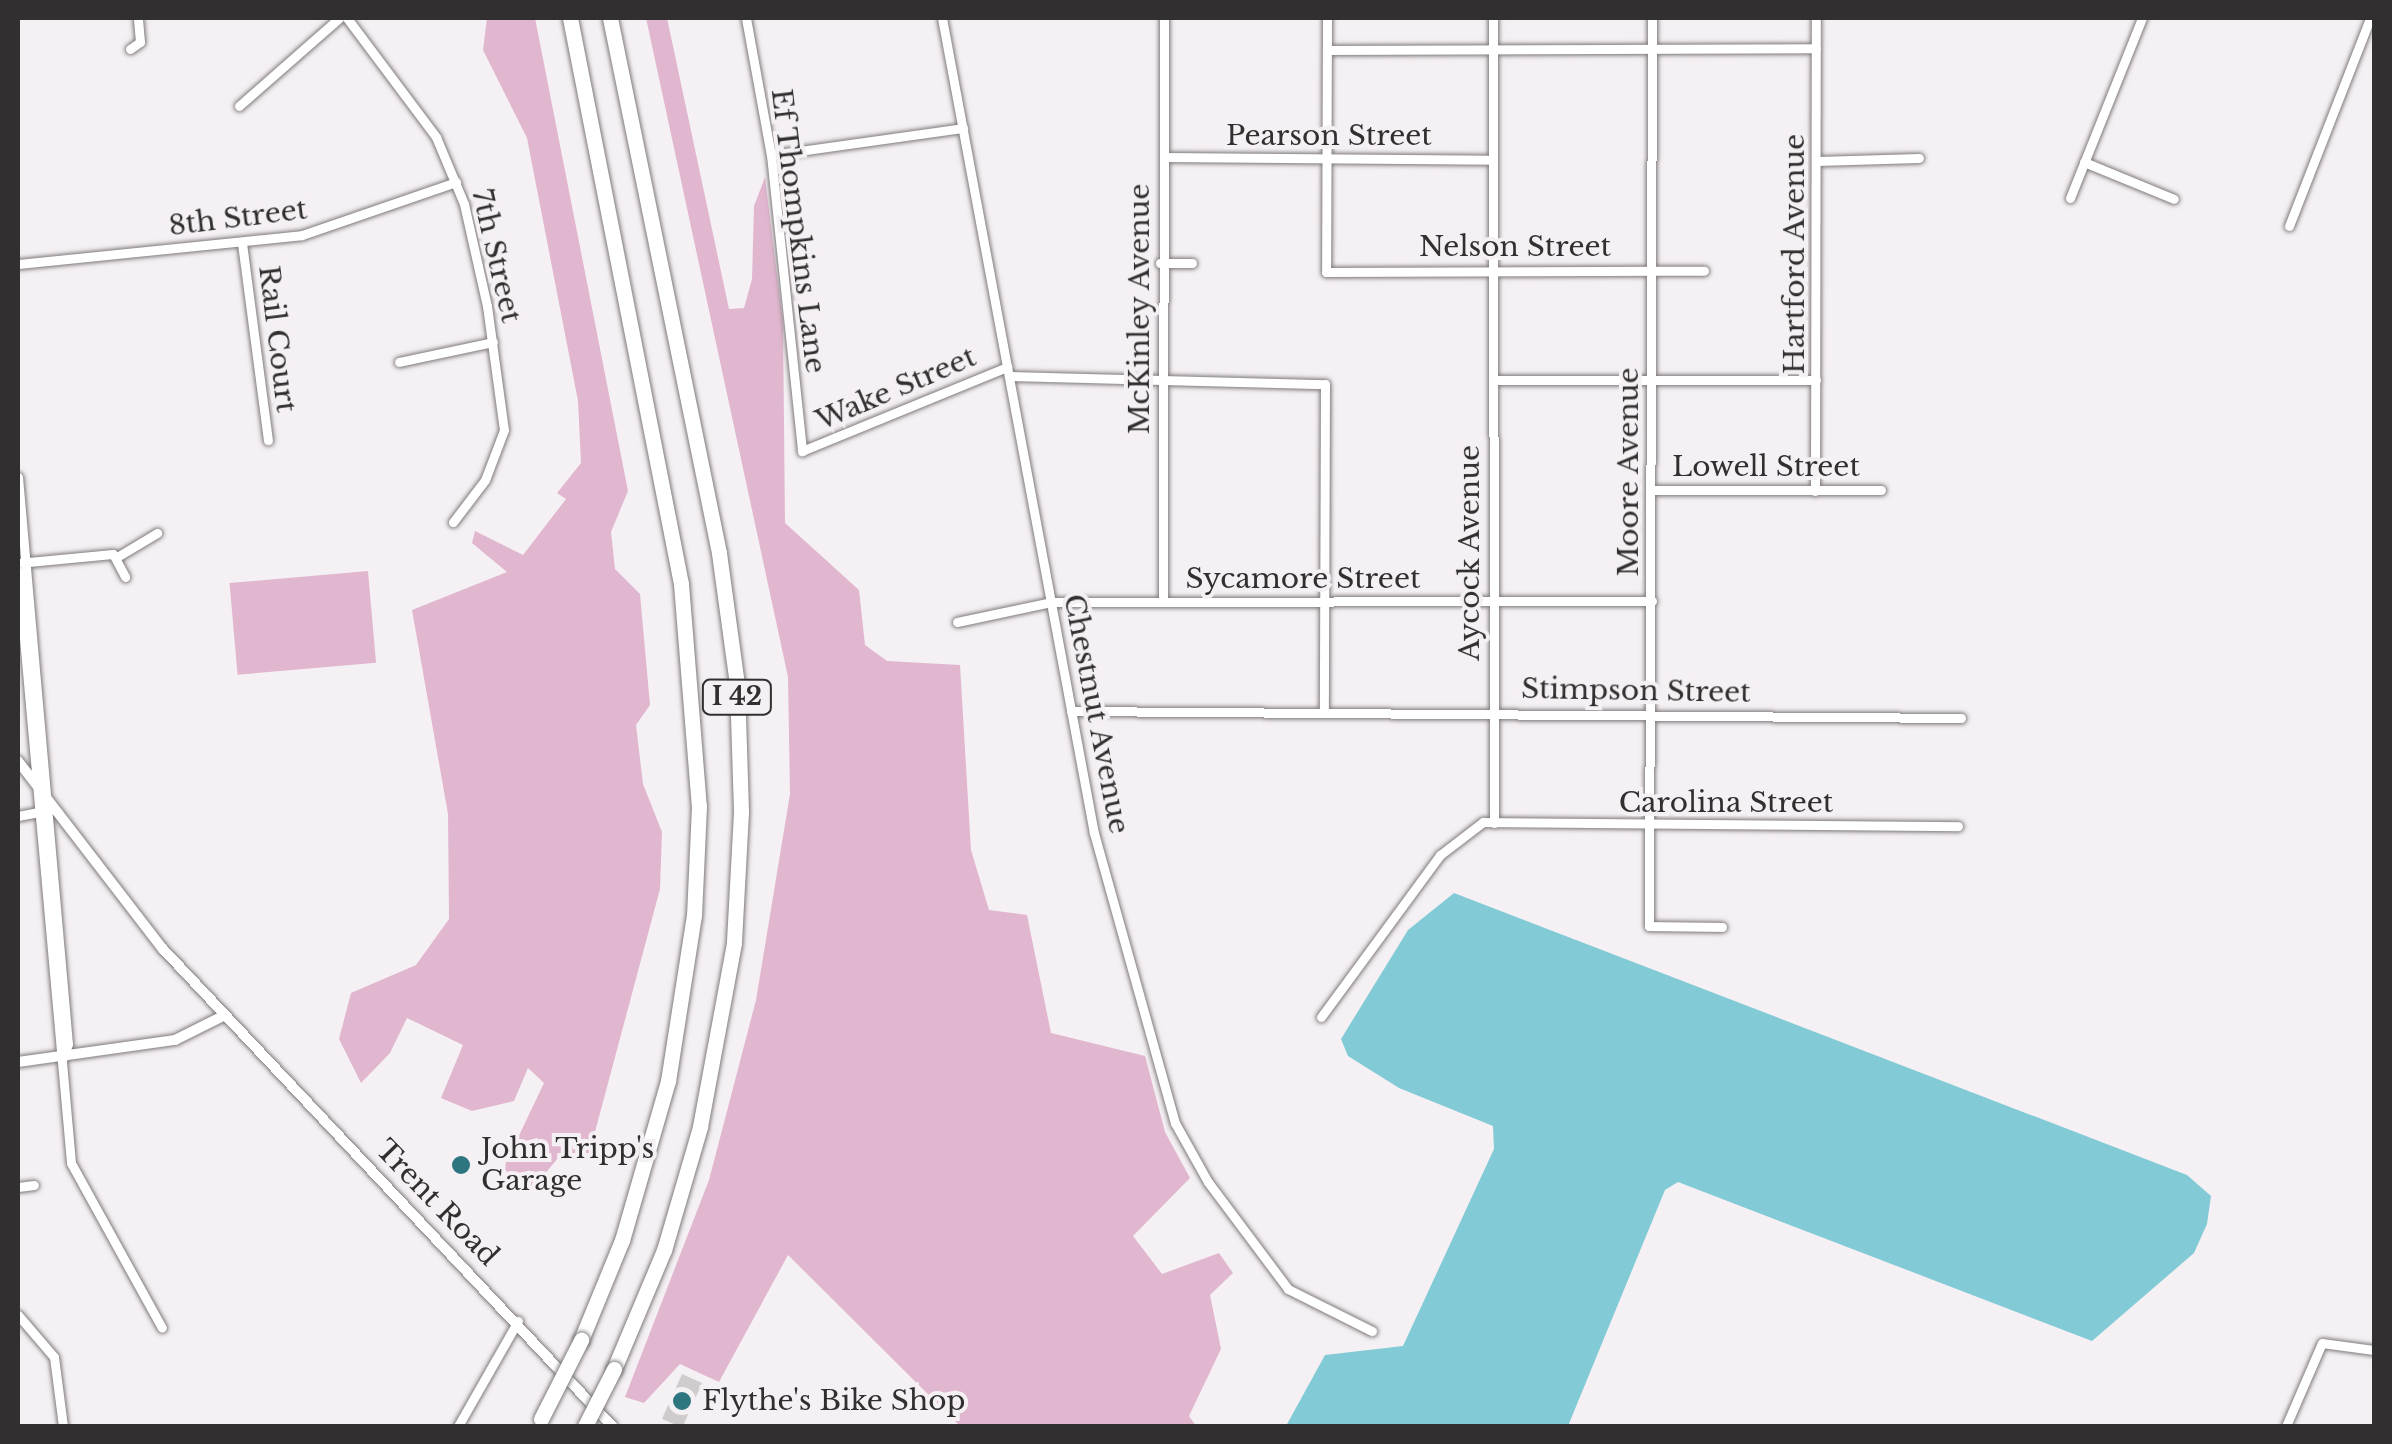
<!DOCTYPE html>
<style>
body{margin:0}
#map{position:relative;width:2392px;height:1444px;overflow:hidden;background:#f5f0f3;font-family:"Libre Baskerville",serif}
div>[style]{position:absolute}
.green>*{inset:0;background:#e1b7cf;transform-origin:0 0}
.water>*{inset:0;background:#82cbd6}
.building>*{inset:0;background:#d0cbcd;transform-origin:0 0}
.roads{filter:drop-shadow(0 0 2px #7f7a7c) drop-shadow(0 0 2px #7f7a7c)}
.minor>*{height:9px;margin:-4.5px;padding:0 4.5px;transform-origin:4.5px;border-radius:4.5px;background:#fff}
.tertiary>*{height:10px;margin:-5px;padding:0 5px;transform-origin:5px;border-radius:5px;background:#fff}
.motorway>*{height:15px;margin:-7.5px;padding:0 7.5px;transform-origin:7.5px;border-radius:7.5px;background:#fff}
.bridges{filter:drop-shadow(0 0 2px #7f7a7c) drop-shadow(0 0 2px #7f7a7c)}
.motorway-bridge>*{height:15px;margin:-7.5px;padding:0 7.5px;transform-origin:7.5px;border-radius:7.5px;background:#fff}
.dots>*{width:28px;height:28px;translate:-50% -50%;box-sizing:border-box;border:5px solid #f5f0f3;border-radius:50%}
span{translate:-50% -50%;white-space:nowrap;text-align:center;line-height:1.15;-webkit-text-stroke:8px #f5f0f3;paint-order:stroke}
.shield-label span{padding:2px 8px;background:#f5f0f3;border:2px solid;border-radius:8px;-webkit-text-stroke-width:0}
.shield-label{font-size:25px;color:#312f30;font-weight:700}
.street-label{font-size:28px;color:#312f30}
.poi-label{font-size:28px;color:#312f30}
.left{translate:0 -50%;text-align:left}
.frame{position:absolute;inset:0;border:20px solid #312f30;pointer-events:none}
</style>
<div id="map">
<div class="green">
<div style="clip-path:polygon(487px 18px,535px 18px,628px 491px,611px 532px,615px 569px,640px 594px,650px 705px,636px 725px,643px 784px,662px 832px,660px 889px,588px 1158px,562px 1153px,535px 1186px,518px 1192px,504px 1167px,544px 1083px,528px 1068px,514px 1101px,472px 1111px,441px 1098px,463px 1045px,407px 1018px,390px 1053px,361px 1083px,339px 1039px,351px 993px,416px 965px,449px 919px,448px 814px,412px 610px,507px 572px,472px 543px,475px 531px,523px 555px,566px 499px,557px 493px,581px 463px,578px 401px,527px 138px,483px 50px)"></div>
<div style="clip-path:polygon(646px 18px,667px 18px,729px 309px,744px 308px,752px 279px,754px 206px,765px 177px,783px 324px,785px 523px,859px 590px,865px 645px,887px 661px,960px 665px,971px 850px,989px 910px,1027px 915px,1051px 1033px,1145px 1056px,1165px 1132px,1190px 1178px,1133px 1236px,1162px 1274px,1219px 1253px,1233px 1273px,1210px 1295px,1221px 1349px,1189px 1416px,1196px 1426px,960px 1426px,788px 1255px,719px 1382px,680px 1364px,644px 1403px,625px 1397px,709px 1180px,756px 1000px,790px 794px,788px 677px)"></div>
<div style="left:368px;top:571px;width:92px;height:139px;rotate:85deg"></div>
</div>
<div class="water">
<div style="clip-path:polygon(1454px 893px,2187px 1175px,2211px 1196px,2207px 1224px,2194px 1253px,2092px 1341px,1678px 1182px,1665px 1190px,1568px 1426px,1286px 1426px,1325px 1355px,1403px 1346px,1494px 1149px,1493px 1126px,1399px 1088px,1348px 1056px,1341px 1039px,1408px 930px)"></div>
</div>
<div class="building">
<div style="left:682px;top:1374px;width:22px;height:49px;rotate:24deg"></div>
</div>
<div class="roads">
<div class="minor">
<div style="left:347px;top:18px;width:149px;rotate:53.2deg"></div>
<div style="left:436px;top:137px;width:73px;rotate:67.3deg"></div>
<div style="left:464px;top:204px;width:105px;rotate:77.3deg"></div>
<div style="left:487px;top:306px;width:125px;rotate:82.2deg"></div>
<div style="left:504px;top:430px;width:53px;rotate:110.8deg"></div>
<div style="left:485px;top:480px;width:53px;rotate:127.3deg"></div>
<div style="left:746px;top:18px;width:139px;rotate:79.7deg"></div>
<div style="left:771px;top:155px;width:298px;rotate:84deg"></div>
<div style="left:802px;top:451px;width:222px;rotate:-22.3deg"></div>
<div style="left:942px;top:18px;width:829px;rotate:79.44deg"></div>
<div style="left:1094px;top:833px;width:301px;rotate:74.4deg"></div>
<div style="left:1175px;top:1123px;width:68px;rotate:60.8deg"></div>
<div style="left:1208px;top:1182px;width:134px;rotate:53.2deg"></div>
<div style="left:1288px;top:1289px;width:94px;rotate:26.6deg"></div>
<div style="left:1327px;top:18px;width:254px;rotate:90.2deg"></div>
<div style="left:1326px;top:272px;width:378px;rotate:-0.2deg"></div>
<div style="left:1493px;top:18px;width:805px;rotate:89.93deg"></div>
<div style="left:1652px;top:18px;width:908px;rotate:90.19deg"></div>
<div style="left:1649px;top:926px;width:73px;rotate:0.8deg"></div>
<div style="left:130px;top:49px;width:12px;rotate:-35deg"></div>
<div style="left:140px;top:42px;width:24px;rotate:-95deg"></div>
<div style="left:1327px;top:50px;width:489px;rotate:-0.2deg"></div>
<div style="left:239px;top:106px;width:133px;rotate:-41.3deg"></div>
<div style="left:771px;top:155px;width:194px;rotate:-8deg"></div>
<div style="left:1164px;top:157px;width:329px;rotate:0.5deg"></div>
<div style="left:1817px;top:161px;width:102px;rotate:-1.7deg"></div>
<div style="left:2084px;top:162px;width:97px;rotate:22.3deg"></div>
<div style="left:2070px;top:198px;width:194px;rotate:-68.2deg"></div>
<div style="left:2289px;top:226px;width:223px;rotate:-68.7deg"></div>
<div style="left:242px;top:243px;width:199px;rotate:82.5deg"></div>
<div style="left:1160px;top:263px;width:32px"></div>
<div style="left:18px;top:264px;width:285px;rotate:-5.8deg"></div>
<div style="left:302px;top:235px;width:163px;rotate:-19deg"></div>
<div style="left:399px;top:362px;width:96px;rotate:-12deg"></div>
<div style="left:1009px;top:376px;width:316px;rotate:1.5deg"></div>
<div style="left:1325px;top:384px;width:328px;rotate:90.2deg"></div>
<div style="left:1493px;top:380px;width:323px"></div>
<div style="left:18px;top:477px;width:569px;rotate:84.96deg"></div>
<div style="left:68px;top:1044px;width:15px;rotate:110deg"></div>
<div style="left:1652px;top:490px;width:229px"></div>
<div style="left:1815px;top:491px;width:473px;rotate:-89.9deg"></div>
<div style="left:117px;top:557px;width:47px;rotate:-31deg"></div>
<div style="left:18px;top:563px;width:95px;rotate:-5.4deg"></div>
<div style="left:113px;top:554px;width:26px;rotate:62deg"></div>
<div style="left:18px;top:571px;width:594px;rotate:84.88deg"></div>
<div style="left:71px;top:1163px;width:188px;rotate:61.1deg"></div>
<div style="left:1163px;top:602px;width:584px;rotate:-89.9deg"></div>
<div style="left:957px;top:622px;width:96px;rotate:-12deg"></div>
<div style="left:1051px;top:602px;width:601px;rotate:-0.1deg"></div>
<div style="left:1071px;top:711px;width:890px;rotate:0.45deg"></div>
<div style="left:18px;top:816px;width:21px;rotate:-11deg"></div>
<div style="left:1321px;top:1017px;width:201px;rotate:-53.7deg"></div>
<div style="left:1440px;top:855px;width:54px;rotate:-37.5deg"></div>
<div style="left:1483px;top:822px;width:475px;rotate:0.5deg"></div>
<div style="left:18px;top:1187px;width:16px;rotate:-7deg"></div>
<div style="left:18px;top:1315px;width:55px;rotate:49.4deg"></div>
<div style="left:54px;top:1357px;width:70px;rotate:82.6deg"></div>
<div style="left:458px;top:1426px;width:121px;rotate:-60.3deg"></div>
<div style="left:2286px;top:1426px;width:90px;rotate:-66.6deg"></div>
<div style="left:2322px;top:1343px;width:52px;rotate:7.7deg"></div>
</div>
<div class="tertiary">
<div style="left:18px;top:761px;width:237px;rotate:52.4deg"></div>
<div style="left:163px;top:949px;width:655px;rotate:46.73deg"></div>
<div style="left:18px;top:1062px;width:159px;rotate:-8deg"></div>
<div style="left:175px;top:1040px;width:56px;rotate:-26.6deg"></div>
</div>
<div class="motorway">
<div style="left:570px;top:18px;width:577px;rotate:78.9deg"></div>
<div style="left:681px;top:584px;width:223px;rotate:85.4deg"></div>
<div style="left:699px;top:806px;width:109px;rotate:92.6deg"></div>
<div style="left:694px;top:915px;width:168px;rotate:98.9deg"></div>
<div style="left:668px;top:1081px;width:166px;rotate:106.1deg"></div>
<div style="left:622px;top:1240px;width:108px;rotate:112.3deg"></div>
<div style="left:610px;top:18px;width:546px;rotate:78.48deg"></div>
<div style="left:719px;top:553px;width:132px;rotate:82.2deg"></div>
<div style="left:737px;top:684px;width:128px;rotate:88.2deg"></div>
<div style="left:741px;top:812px;width:131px;rotate:93.1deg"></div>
<div style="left:734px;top:943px;width:187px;rotate:100.5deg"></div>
<div style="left:700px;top:1127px;width:128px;rotate:106.3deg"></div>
<div style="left:664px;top:1250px;width:129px;rotate:112.8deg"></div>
</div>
</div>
<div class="bridges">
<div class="motorway-bridge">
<div style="left:541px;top:1419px;width:89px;rotate:-63.1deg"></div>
<div style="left:585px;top:1426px;width:64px;rotate:-63deg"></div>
</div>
</div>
<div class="dots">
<div style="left:461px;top:1165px;background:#2d757f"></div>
<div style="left:682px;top:1401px;background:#2d757f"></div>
</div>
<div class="shield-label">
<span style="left:737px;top:697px">I 42</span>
</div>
<div class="street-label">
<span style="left:1329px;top:136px">Pearson Street</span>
<span style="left:238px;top:218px;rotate:-7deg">8th Street</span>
<span style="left:798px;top:231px;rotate:83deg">Ef Thompkins Lane</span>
<span style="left:1515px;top:247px">Nelson Street</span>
<span style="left:1795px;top:254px;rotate:-90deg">Hartford Avenue</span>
<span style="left:496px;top:256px;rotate:77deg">7th Street</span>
<span style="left:1140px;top:309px;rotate:-90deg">McKinley Avenue</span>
<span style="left:277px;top:339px;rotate:83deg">Rail Court</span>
<span style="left:896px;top:389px;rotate:-23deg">Wake Street</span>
<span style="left:1766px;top:467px">Lowell Street</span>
<span style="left:1629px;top:472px;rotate:-90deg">Moore Avenue</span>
<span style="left:1470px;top:553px;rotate:-90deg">Aycock Avenue</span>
<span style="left:1303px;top:579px">Sycamore Street</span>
<span style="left:1636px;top:691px;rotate:1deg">Stimpson Street</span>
<span style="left:1096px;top:714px;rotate:79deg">Chestnut Avenue</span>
<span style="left:1726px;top:803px">Carolina Street</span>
<span style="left:437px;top:1203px;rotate:46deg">Trent Road</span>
</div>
<div class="poi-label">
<span class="left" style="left:481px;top:1165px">John Tripp's<br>Garage</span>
<span class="left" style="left:702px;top:1401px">Flythe's Bike Shop</span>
</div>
<div class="frame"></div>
</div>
